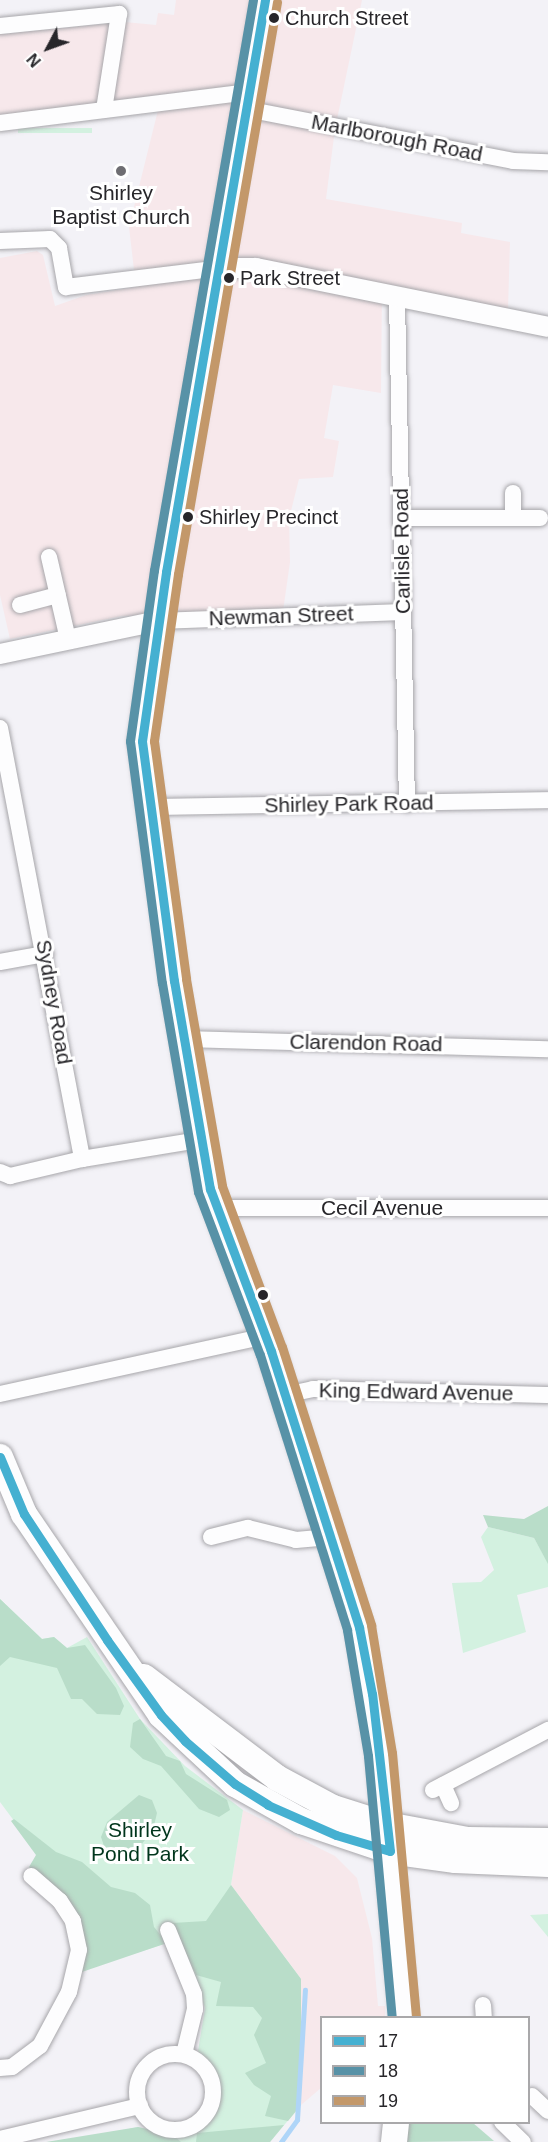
<!DOCTYPE html>
<style>
body{margin:0}
#map{position:relative;width:548px;height:2142px;overflow:hidden;background:#f3f2f7;font-family:Helvetica,sans-serif}
div>[style]{position:absolute}
.commercial>*{inset:0;background:#f7e8eb}
.green>*{inset:0;background:#d3f1e0;transform-origin:0 0}
.forest>*{inset:0;background:#b9ddc9}
.stream>*{height:4.5px;margin:-2.25px;padding:0 2.25px;transform-origin:2.25px;border-radius:2.25px;background:#afd5f8}
.roads{filter:drop-shadow(0 0 2px #a7a6aa) drop-shadow(0 0 2px #a7a6aa)}
.minor>*{height:16px;margin:-8px;padding:0 8px;transform-origin:8px;border-radius:8px;background:#fdfdfe}
.minor>.ring{margin:-8px;padding:0;box-sizing:content-box;background:none;border:16px solid #fdfdfe;border-radius:50%}
.tertiary>*{height:20px;margin:-10px;padding:0 10px;transform-origin:10px;border-radius:10px;background:#fdfdfe}
.primary>*{height:26px;margin:-13px;padding:0 13px;transform-origin:13px;border-radius:13px;background:#fdfdfe}
.bus-1>*{height:9px;margin:-4.5px;padding:0 4.5px;transform-origin:4.5px;border-radius:4.5px;background:#45b0d1}
.bus-2>*{height:9px;margin:-4.5px;padding:0 4.5px;transform-origin:4.5px;border-radius:4.5px;background:#5892a7}
.bus-3>*{height:9px;margin:-4.5px;padding:0 4.5px;transform-origin:4.5px;border-radius:4.5px;background:#c3986a}
.dots>*{width:16px;height:16px;translate:-50% -50%;box-sizing:border-box;border:3px solid #fff;border-radius:50%}
span{translate:-50% -50%;white-space:nowrap;text-align:center;line-height:1.15;-webkit-text-stroke:6px #fff;paint-order:stroke}
.bus-label{font-size:20px;color:#27262a}
.left{translate:0 -50%;text-align:left}
.street-label{font-size:21px;color:#27262a}
.poi-label{font-size:21px;color:#27262a}
.park-label{font-size:21px;color:#00351c}
.legend{position:absolute;left:320px;top:2016px;width:210px;height:108px;box-sizing:border-box;background:#fff;border:2px solid #a9a8aa;margin:0;padding:8px 10px;list-style:none;font-size:18px;color:#27262a}
.legend li{display:flex;align-items:center;gap:12px;height:30px}
.legend b{width:30px;border:2px solid #a9a8aa}
.north{position:absolute;left:18px;top:18px;width:60px;height:60px;-webkit-text-stroke:4px #fff;paint-order:stroke;rotate:229deg;font-size:16px;font-weight:700;line-height:24px;text-align:center;color:#27262a}
.north::after{content:'';display:block;margin:auto;width:21px;height:27px;background:#27262a;clip-path:polygon(50% 0,100% 100%,50% 72%,0 100%)}
</style>
<div id="map">
<div class="commercial">
<div style="clip-path:polygon(176px 0,362px 0,335px 129px,326px 199px,462px 223px,461px 233px,510px 242px,508px 309px,382px 286px,381px 393px,333px 385px,324px 438px,339px 441px,333px 477px,299px 479px,289px 519px,290px 562px,283px 611px,122px 616px,10px 639px,0 595px,0 258px,37px 251px,43px 255px,55px 306px,86px 295px,136px 287px,129px 227px,161px 98px,0 116px,0 34px,125px 22px,156px 25px,158px 13px,174px 15px)"></div>
<div style="clip-path:polygon(243px 1810px,335px 1856px,357px 1878px,372px 1938px,378px 2006px,385px 2006px,385px 2017px,322px 2018px,321px 2088px,301px 2105px,301px 1979px,231px 1885px)"></div>
</div>
<div class="green">
<div style="left:92px;top:128px;width:5px;height:74px;rotate:90deg"></div>
<div style="clip-path:polygon(488px 1527px,534px 1538px,548px 1563px,548px 1587px,517px 1595px,526px 1632px,463px 1653px,452px 1583px,481px 1582px,494px 1570px,481px 1537px)"></div>
<div style="clip-path:polygon(0 1599px,42px 1639px,54px 1637px,67px 1648px,87px 1637px,140px 1719px,185px 1766px,243px 1810px,231px 1885px,301px 1979px,301px 2105px,270px 2142px,67px 2142px,138px 2127px,173px 2135px,196px 2131px,217px 2106px,217px 2086px,213px 2072px,198px 2051px,205px 2008px,180px 1939px,117px 1959px,0 1802px)"></div>
<div style="clip-path:polygon(548px 1914px,548px 1937px,530px 1915px)"></div>
</div>
<div class="forest">
<div style="clip-path:polygon(548px 1506px,548px 1564px,534px 1538px,488px 1527px,483px 1515px,524px 1519px)"></div>
<div style="clip-path:polygon(0 1599px,42px 1639px,54px 1637px,67px 1648px,85px 1645px,116px 1688px,124px 1706px,120px 1715px,97px 1714px,82px 1699px,71px 1699px,57px 1668px,10px 1657px,0 1666px)"></div>
<div style="clip-path:polygon(140px 1719px,166px 1756px,180px 1761px,186px 1774px,227px 1800px,230px 1810px,219px 1817px,199px 1809px,161px 1766px,143px 1759px,130px 1747px,133px 1723px)"></div>
<div style="clip-path:polygon(139px 1795px,152px 1800px,157px 1813px,153px 1830px,137px 1850px,122px 1854px,104px 1846px,101px 1837px,107px 1822px)"></div>
<div style="clip-path:polygon(14px 1819px,56px 1852px,82px 1862px,111px 1887px,135px 1893px,150px 1905px,154px 1927px,167px 1943px,79px 1973px,63px 1897px,29px 1867px,36px 1855px,11px 1821px)"></div>
<div style="clip-path:polygon(231px 1885px,301px 1979px,301px 2105px,288px 2121px,265px 2116px,271px 2096px,254px 2085px,245px 2073px,266px 2063px,254px 2035px,262px 2018px,253px 2007px,216px 2006px,221px 1982px,196px 1975px,172px 1923px,206px 1921px)"></div>
<div style="clip-path:polygon(408px 2122px,473px 2123px,494px 2141px,407px 2142px)"></div>
<div style="clip-path:polygon(284px 2125px,270px 2142px,196px 2142px,197px 2133px)"></div>
<div style="clip-path:polygon(138px 2127px,173px 2135px,181px 2142px,46px 2142px)"></div>
</div>
<div class="stream">
<div style="left:281px;top:2142px;width:27px;rotate:-54deg"></div>
<div style="left:297px;top:2120px;width:130px;rotate:-86.5deg"></div>
</div>
<div class="roads">
<div class="minor">
<div style="left:0;top:26px;width:120px;rotate:-5.8deg"></div>
<div style="left:119px;top:14px;width:97px;rotate:98.9deg"></div>
<div style="left:246px;top:109px;width:272px;rotate:11deg"></div>
<div style="left:513px;top:161px;width:35px;rotate:2deg"></div>
<div style="left:0;top:123px;width:251px;rotate:-7.1deg"></div>
<div style="left:0;top:241px;width:50px;rotate:-2.3deg"></div>
<div style="left:50px;top:239px;width:13px;rotate:45deg"></div>
<div style="left:59px;top:248px;width:40px;rotate:80deg"></div>
<div style="left:66px;top:287px;width:155px;rotate:-7deg"></div>
<div style="left:397px;top:298px;width:506px;rotate:88.87deg"></div>
<div style="left:513px;top:493px;width:25px;rotate:90deg"></div>
<div style="left:402px;top:518px;width:138px"></div>
<div style="left:49px;top:557px;width:84px;rotate:77deg"></div>
<div style="left:20px;top:605px;width:39px;rotate:-15deg"></div>
<div style="left:158px;top:621px;width:245px;rotate:-2.1deg"></div>
<div style="left:0;top:728px;width:439px;rotate:79.2deg"></div>
<div style="left:82px;top:1159px;width:119px;rotate:-9.2deg"></div>
<div style="left:149px;top:807px;width:399px;rotate:-1deg"></div>
<div style="left:0;top:962px;width:46px;rotate:-10.1deg"></div>
<div style="left:184px;top:1039px;width:364px;rotate:1.6deg"></div>
<div style="left:0;top:1172px;width:11px;rotate:22deg"></div>
<div style="left:10px;top:1176px;width:74px;rotate:-13.3deg"></div>
<div style="left:216px;top:1208px;width:332px"></div>
<div style="left:0;top:1394px;width:271px;rotate:-12.3deg"></div>
<div style="left:285px;top:1395px;width:29px;rotate:-12deg"></div>
<div style="left:313px;top:1389px;width:235px;rotate:1.5deg"></div>
<div style="left:211px;top:1537px;width:38px;rotate:-14deg"></div>
<div style="left:248px;top:1528px;width:49px;rotate:14deg"></div>
<div style="left:296px;top:1540px;width:34px;rotate:-5deg"></div>
<div style="left:443px;top:1785px;width:20px;rotate:66deg"></div>
<div style="left:433px;top:1790px;width:130px;rotate:-27.6deg"></div>
<div style="left:168px;top:1930px;width:69px;rotate:67.9deg"></div>
<div style="left:194px;top:1994px;width:15px;rotate:86deg"></div>
<div style="left:195px;top:2009px;width:46px;rotate:103.7deg"></div>
<div style="left:483px;top:2005px;width:13px;rotate:86deg"></div>
<div class="ring" style="left:137px;top:2054px;width:60px;height:60px"></div>
<div style="left:0;top:2068px;width:12px;rotate:-5deg"></div>
<div style="left:12px;top:2067px;width:35px;rotate:-37deg"></div>
<div style="left:40px;top:2046px;width:61px;rotate:-61.8deg"></div>
<div style="left:69px;top:1992px;width:43px;rotate:-76.6deg"></div>
<div style="left:79px;top:1950px;width:30px;rotate:-102deg"></div>
<div style="left:73px;top:1921px;width:24px;rotate:-123deg"></div>
<div style="left:60px;top:1901px;width:38px;rotate:-139deg"></div>
<div style="left:532px;top:2096px;width:22px;rotate:43deg"></div>
<div style="left:502px;top:2122px;width:29px;rotate:44deg"></div>
<div style="left:0;top:2139px;width:144px;rotate:-13.3deg"></div>
</div>
<div class="tertiary">
<div style="left:220px;top:268px;width:36px"></div>
<div style="left:256px;top:268px;width:298px;rotate:11.4deg"></div>
<div style="left:0;top:654px;width:161px;rotate:-11.8deg"></div>
</div>
<div class="primary">
<div style="left:265px;top:0;width:581px;rotate:99.82deg"></div>
<div style="left:166px;top:572px;width:171px;rotate:98.1deg"></div>
<div style="left:142px;top:741px;width:242px;rotate:82.4deg"></div>
<div style="left:174px;top:981px;width:211px;rotate:80.2deg"></div>
<div style="left:210px;top:1189px;width:173px;rotate:69.4deg"></div>
<div style="left:271px;top:1351px;width:290px;rotate:72.3deg"></div>
<div style="left:359px;top:1627px;width:129px;rotate:80.6deg"></div>
<div style="left:380px;top:1754px;width:265px;rotate:84.8deg"></div>
<div style="left:0;top:1457px;width:62px;rotate:67.2deg"></div>
<div style="left:24px;top:1514px;width:243px;rotate:55.7deg"></div>
<div style="left:161px;top:1715px;width:101px;rotate:43deg"></div>
<div style="left:235px;top:1784px;width:76px;rotate:29.3deg"></div>
<div style="left:301px;top:1821px;width:94px;rotate:18.6deg"></div>
<div style="left:390px;top:1851px;width:66px;rotate:7.9deg"></div>
<div style="left:455px;top:1860px;width:93px;rotate:2.5deg"></div>
<div style="left:144px;top:1677px;width:167px;rotate:37.2deg"></div>
<div style="left:277px;top:1778px;width:64px;rotate:28.2deg"></div>
<div style="left:333px;top:1808px;width:57px;rotate:17.5deg"></div>
<div style="left:387px;top:1825px;width:82px;rotate:10.5deg"></div>
<div style="left:468px;top:1840px;width:80px;rotate:0.7deg"></div>
<div style="left:394px;top:2142px;width:20px;rotate:-84deg"></div>
</div>
</div>
<div class="bus-1">
<div style="left:0;top:1457px;width:62px;rotate:67.2deg"></div>
<div style="left:24px;top:1514px;width:151px;rotate:56.6deg"></div>
<div style="left:107px;top:1640px;width:92px;rotate:54.2deg"></div>
<div style="left:161px;top:1715px;width:35px;rotate:47deg"></div>
<div style="left:185px;top:1741px;width:66px;rotate:40.7deg"></div>
<div style="left:235px;top:1784px;width:39px;rotate:32deg"></div>
<div style="left:268px;top:1805px;width:74px;rotate:23.8deg"></div>
<div style="left:336px;top:1835px;width:56px;rotate:16.5deg"></div>
<div style="left:390px;top:1851px;width:158px;rotate:-96.5deg"></div>
<div style="left:372px;top:1694px;width:68px;rotate:-101deg"></div>
<div style="left:359px;top:1627px;width:290px;rotate:-107.7deg"></div>
<div style="left:271px;top:1351px;width:173px;rotate:-110.6deg"></div>
<div style="left:210px;top:1189px;width:211px;rotate:-99.8deg"></div>
<div style="left:174px;top:981px;width:242px;rotate:-97.6deg"></div>
<div style="left:142px;top:741px;width:171px;rotate:-81.9deg"></div>
<div style="left:166px;top:572px;width:581px;rotate:-80.18deg"></div>
</div>
<div class="bus-2">
<div style="left:253px;top:0;width:579px;rotate:99.85deg"></div>
<div style="left:154px;top:570px;width:173px;rotate:98deg"></div>
<div style="left:130px;top:741px;width:244px;rotate:82.5deg"></div>
<div style="left:162px;top:983px;width:212px;rotate:80.2deg"></div>
<div style="left:198px;top:1192px;width:174px;rotate:69.2deg"></div>
<div style="left:260px;top:1355px;width:288px;rotate:72.4deg"></div>
<div style="left:347px;top:1630px;width:128px;rotate:80.5deg"></div>
<div style="left:368px;top:1756px;width:263px;rotate:84.8deg"></div>
</div>
<div class="bus-3">
<div style="left:277px;top:2px;width:581px;rotate:99.82deg"></div>
<div style="left:178px;top:574px;width:169px;rotate:98.2deg"></div>
<div style="left:154px;top:741px;width:240px;rotate:82.3deg"></div>
<div style="left:186px;top:979px;width:210px;rotate:80.1deg"></div>
<div style="left:222px;top:1186px;width:172px;rotate:69.6deg"></div>
<div style="left:282px;top:1347px;width:292px;rotate:72.2deg"></div>
<div style="left:371px;top:1625px;width:130px;rotate:80.7deg"></div>
<div style="left:392px;top:1753px;width:265px;rotate:84.8deg"></div>
</div>
<div class="dots">
<div style="left:274px;top:18px;background:#27262a"></div>
<div style="left:121px;top:171px;background:#6e6d72"></div>
<div style="left:229px;top:278px;background:#27262a"></div>
<div style="left:188px;top:517px;background:#27262a"></div>
<div style="left:263px;top:1295px;background:#27262a"></div>
</div>
<div class="bus-label">
<span class="left" style="left:285px;top:18px">Church Street</span>
<span class="left" style="left:240px;top:278px">Park Street</span>
<span class="left" style="left:199px;top:517px">Shirley Precinct</span>
</div>
<div class="street-label">
<span style="left:397px;top:138px;rotate:11deg">Marlborough Road</span>
<span style="left:402px;top:551px;rotate:-91deg">Carlisle Road</span>
<span style="left:281px;top:616px;rotate:-2deg">Newman Street</span>
<span style="left:349px;top:804px;rotate:-1deg">Shirley Park Road</span>
<span style="left:54px;top:1002px;rotate:80deg">Sydney Road</span>
<span style="left:366px;top:1043px;rotate:1deg">Clarendon Road</span>
<span style="left:382px;top:1208px">Cecil Avenue</span>
<span style="left:416px;top:1392px;rotate:1deg">King Edward Avenue</span>
</div>
<div class="poi-label">
<span style="left:121px;top:205px">Shirley<br>Baptist Church</span>
</div>
<div class="park-label">
<span style="left:140px;top:1842px">Shirley<br>Pond Park</span>
</div>
<ul class="legend">
<li><b style="height:8px;background:#45b0d1"></b>17</li>
<li><b style="height:8px;background:#5892a7"></b>18</li>
<li><b style="height:8px;background:#c3986a"></b>19</li>
</ul>
<div class="north">N</div>
</div>
